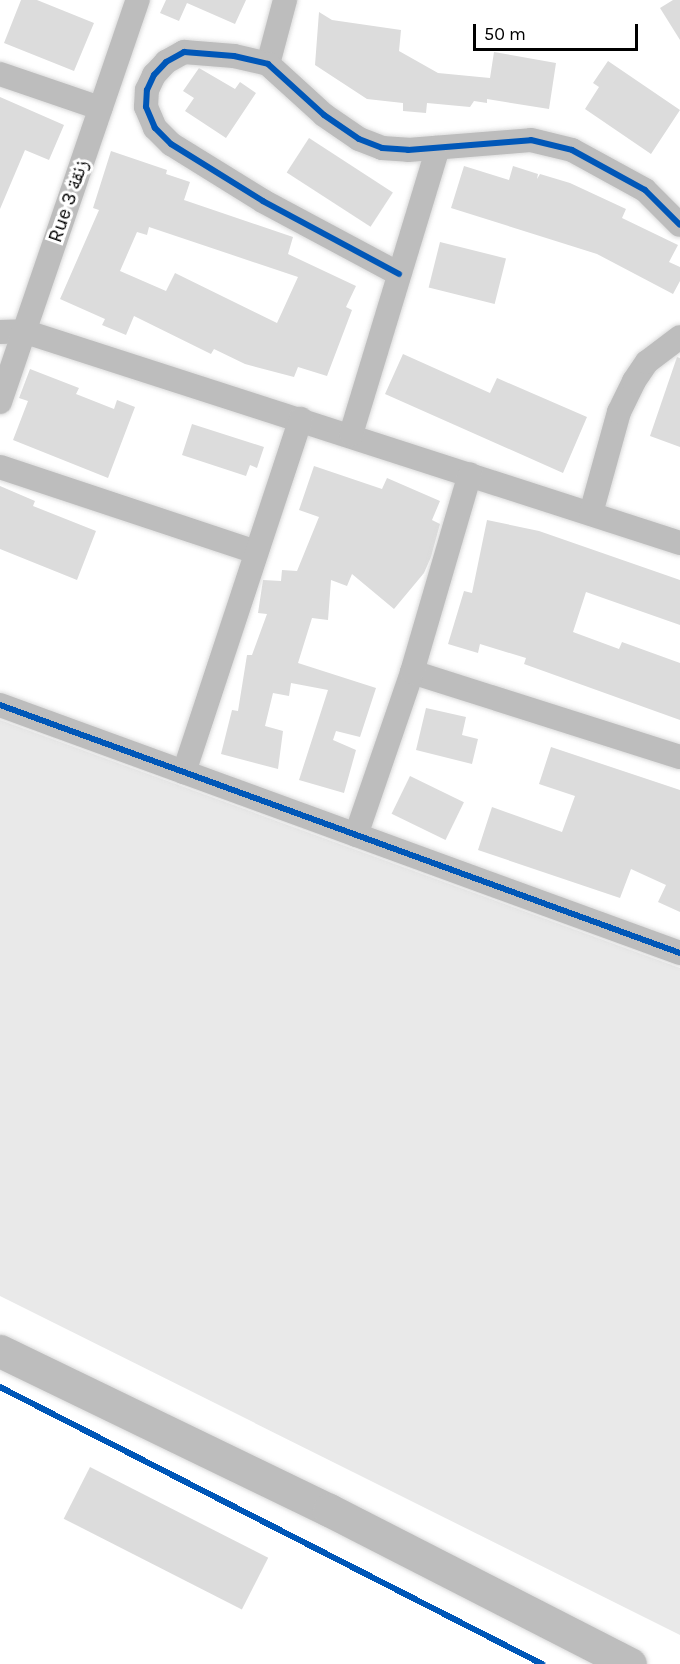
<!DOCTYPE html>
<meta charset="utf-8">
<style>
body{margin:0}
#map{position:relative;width:680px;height:1664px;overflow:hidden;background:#fff;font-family:Karla,"Noto Naskh Arabic",sans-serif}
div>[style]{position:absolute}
.green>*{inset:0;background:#e9e9e9}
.building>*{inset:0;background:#dcdcdc;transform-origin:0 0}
.roads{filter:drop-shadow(0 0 2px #dbdbdb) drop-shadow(0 0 2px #dbdbdb)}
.minor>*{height:24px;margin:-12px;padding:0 12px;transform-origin:12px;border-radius:12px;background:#bdbdbd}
.primary>*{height:33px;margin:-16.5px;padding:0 16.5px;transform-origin:16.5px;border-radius:16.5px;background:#bdbdbd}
.cycleway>*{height:6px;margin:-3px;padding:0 3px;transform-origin:3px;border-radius:3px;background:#0057b8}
span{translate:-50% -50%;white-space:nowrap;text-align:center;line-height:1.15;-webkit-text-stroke:6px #fff;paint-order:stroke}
.street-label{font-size:20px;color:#000}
.scale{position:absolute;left:473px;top:24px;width:165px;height:27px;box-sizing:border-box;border:3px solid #000;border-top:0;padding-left:8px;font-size:18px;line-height:21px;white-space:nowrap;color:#000;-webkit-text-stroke:4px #fff;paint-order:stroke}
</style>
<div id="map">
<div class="green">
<div style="clip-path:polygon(0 720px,680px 968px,680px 1635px,0 1296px)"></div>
</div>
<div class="building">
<div style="clip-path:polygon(21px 0,37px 0,94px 23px,74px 71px,4px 43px)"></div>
<div style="clip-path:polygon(166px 0,246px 0,235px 24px,187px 3px,179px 21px,160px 13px)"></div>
<div style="clip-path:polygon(673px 0,680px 0,680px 40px,660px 8px)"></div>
<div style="clip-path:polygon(319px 12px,332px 20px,401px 30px,399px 51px,438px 73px,490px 78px,494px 52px,556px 63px,549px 109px,487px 99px,487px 103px,474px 101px,470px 107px,427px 103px,426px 113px,403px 111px,403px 103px,367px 99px,315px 65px)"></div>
<div style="clip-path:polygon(608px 61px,680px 110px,651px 154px,585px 109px,599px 87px,593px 83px)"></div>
<div style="clip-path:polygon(199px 68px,235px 89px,240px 82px,256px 93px,226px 138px,185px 111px,194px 98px,183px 91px)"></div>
<div style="clip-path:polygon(0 97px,64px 125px,49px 160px,25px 150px,0 209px)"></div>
<div style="left:309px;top:138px;width:100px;height:41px;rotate:33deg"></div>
<div style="clip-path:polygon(evenodd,111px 151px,167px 170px,166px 174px,190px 182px,184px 200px,293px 237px,288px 254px,356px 286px,346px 307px,352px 310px,327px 376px,298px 367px,294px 377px,245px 364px,214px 349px,211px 354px,134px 316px,126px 335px,102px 325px,105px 319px,60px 299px,99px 210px,93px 208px,111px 151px,149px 227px,298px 277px,277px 323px,175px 273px,166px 291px,120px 271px,137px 232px,147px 235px,149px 227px)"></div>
<div style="clip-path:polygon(464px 166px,509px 180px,513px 166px,538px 174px,537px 179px,540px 174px,570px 183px,626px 209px,622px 218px,678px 245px,669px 262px,680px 267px,680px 281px,673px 294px,597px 254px,451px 208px)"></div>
<div style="left:440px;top:242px;width:68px;height:47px;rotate:14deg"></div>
<div style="clip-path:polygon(403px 354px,490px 393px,497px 378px,587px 417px,563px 473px,385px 394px)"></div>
<div style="clip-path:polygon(677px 357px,680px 358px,680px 447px,650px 436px)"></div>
<div style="clip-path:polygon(30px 369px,79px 388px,76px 394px,114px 409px,117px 400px,135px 407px,108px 478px,13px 440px,28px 401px,19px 398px)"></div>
<div style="clip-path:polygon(192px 424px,264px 447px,257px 468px,250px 465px,246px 476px,182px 455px)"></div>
<div style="clip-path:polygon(314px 466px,382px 489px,387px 478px,440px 501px,432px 520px,440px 524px,431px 557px,424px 573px,394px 609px,352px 574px,347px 586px,331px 580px,328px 620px,312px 618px,298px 663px,376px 688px,360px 737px,336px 731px,333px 740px,356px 750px,344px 793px,299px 780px,328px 690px,291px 683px,289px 696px,273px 693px,265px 726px,283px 731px,278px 769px,221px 754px,232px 710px,238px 711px,247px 655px,252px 655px,267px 614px,258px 613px,263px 580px,281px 581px,282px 570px,297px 571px,319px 517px,299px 510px)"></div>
<div style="clip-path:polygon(0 486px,35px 501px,33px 506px,96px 531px,77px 580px,0 549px)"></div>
<div style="clip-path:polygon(487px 520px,539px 531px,680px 580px,680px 625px,586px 592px,573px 632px,619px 649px,622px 642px,680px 663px,680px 720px,524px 664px,526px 658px,480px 644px,478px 653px,448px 644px,464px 591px,472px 593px)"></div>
<div style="clip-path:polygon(426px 708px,466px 717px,462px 735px,478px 739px,472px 764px,416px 750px)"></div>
<div style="clip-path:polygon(551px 747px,680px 790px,680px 912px,658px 902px,666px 885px,631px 869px,620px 898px,478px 850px,492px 807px,562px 832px,575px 796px,539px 784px)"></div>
<div style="left:410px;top:776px;width:60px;height:42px;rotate:26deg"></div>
<div style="left:90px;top:1467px;width:200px;height:58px;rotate:27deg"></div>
</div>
<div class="roads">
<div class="minor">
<div style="left:268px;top:64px;width:66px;rotate:-75.1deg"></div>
<div style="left:0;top:74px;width:106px;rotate:18.8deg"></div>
<div style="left:399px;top:274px;width:154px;rotate:-151.8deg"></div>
<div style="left:263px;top:201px;width:108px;rotate:-148.2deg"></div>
<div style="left:171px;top:144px;width:23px;rotate:-135deg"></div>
<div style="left:155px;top:128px;width:23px;rotate:-113deg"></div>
<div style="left:146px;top:107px;width:17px;rotate:-87deg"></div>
<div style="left:147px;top:90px;width:17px;rotate:-65deg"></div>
<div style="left:154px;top:75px;width:18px;rotate:-47deg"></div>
<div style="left:166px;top:62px;width:21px;rotate:-29deg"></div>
<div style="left:184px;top:52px;width:50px;rotate:4.6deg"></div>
<div style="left:234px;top:56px;width:35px;rotate:13deg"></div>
<div style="left:268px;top:64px;width:76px;rotate:42.3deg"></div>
<div style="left:324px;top:115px;width:42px;rotate:34.4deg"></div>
<div style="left:359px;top:139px;width:25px;rotate:21deg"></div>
<div style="left:382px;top:148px;width:26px;rotate:4deg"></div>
<div style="left:408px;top:150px;width:123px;rotate:-4.6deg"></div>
<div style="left:531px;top:140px;width:42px;rotate:13.7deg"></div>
<div style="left:572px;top:150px;width:83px;rotate:28.7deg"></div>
<div style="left:645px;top:190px;width:49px;rotate:45deg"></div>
<div style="left:0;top:332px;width:23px;rotate:-2deg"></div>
<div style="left:23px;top:331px;width:690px;rotate:17.88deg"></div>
<div style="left:0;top:402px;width:425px;rotate:-71.1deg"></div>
<div style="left:351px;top:434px;width:299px;rotate:-73.1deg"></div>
<div style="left:0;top:467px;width:270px;rotate:18.4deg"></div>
<div style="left:591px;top:513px;width:105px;rotate:-74.5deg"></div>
<div style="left:619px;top:412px;width:34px;rotate:-64deg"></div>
<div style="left:634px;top:381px;width:23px;rotate:-56deg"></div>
<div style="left:647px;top:362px;width:41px;rotate:-37.1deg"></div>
<div style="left:412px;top:672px;width:281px;rotate:17.6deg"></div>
<div style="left:0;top:705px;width:724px;rotate:20.04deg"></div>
<div style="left:184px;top:772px;width:372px;rotate:-71.7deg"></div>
<div style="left:356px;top:835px;width:172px;rotate:-71deg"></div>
<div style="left:412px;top:672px;width:206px;rotate:-73.7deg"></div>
</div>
<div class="primary">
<div style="left:0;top:1351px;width:365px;rotate:25.8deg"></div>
<div style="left:329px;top:1510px;width:338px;rotate:27.1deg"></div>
</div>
</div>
<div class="cycleway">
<div style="left:399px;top:274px;width:154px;rotate:-151.8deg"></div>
<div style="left:263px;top:201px;width:108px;rotate:-148.2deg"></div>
<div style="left:171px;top:144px;width:23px;rotate:-135deg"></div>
<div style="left:155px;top:128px;width:23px;rotate:-113deg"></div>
<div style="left:146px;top:107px;width:17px;rotate:-87deg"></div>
<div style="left:147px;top:90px;width:17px;rotate:-65deg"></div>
<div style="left:154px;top:75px;width:18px;rotate:-47deg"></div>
<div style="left:166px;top:62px;width:21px;rotate:-29deg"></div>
<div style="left:184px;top:52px;width:50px;rotate:4.6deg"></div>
<div style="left:234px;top:56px;width:35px;rotate:13deg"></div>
<div style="left:268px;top:64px;width:76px;rotate:42.3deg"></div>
<div style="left:324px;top:115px;width:42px;rotate:34.4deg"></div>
<div style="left:359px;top:139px;width:25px;rotate:21deg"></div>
<div style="left:382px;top:148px;width:26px;rotate:4deg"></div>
<div style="left:408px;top:150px;width:123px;rotate:-4.6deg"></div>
<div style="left:531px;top:140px;width:42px;rotate:13.7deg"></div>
<div style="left:572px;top:150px;width:83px;rotate:28.7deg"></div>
<div style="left:645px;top:190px;width:49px;rotate:45deg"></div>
<div style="left:0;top:705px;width:724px;rotate:20.04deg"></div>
<div style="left:0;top:1387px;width:609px;rotate:27.07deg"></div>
</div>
<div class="street-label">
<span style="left:68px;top:201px;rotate:-71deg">Rue 3 زنقة</span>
</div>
<div class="scale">50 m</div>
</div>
